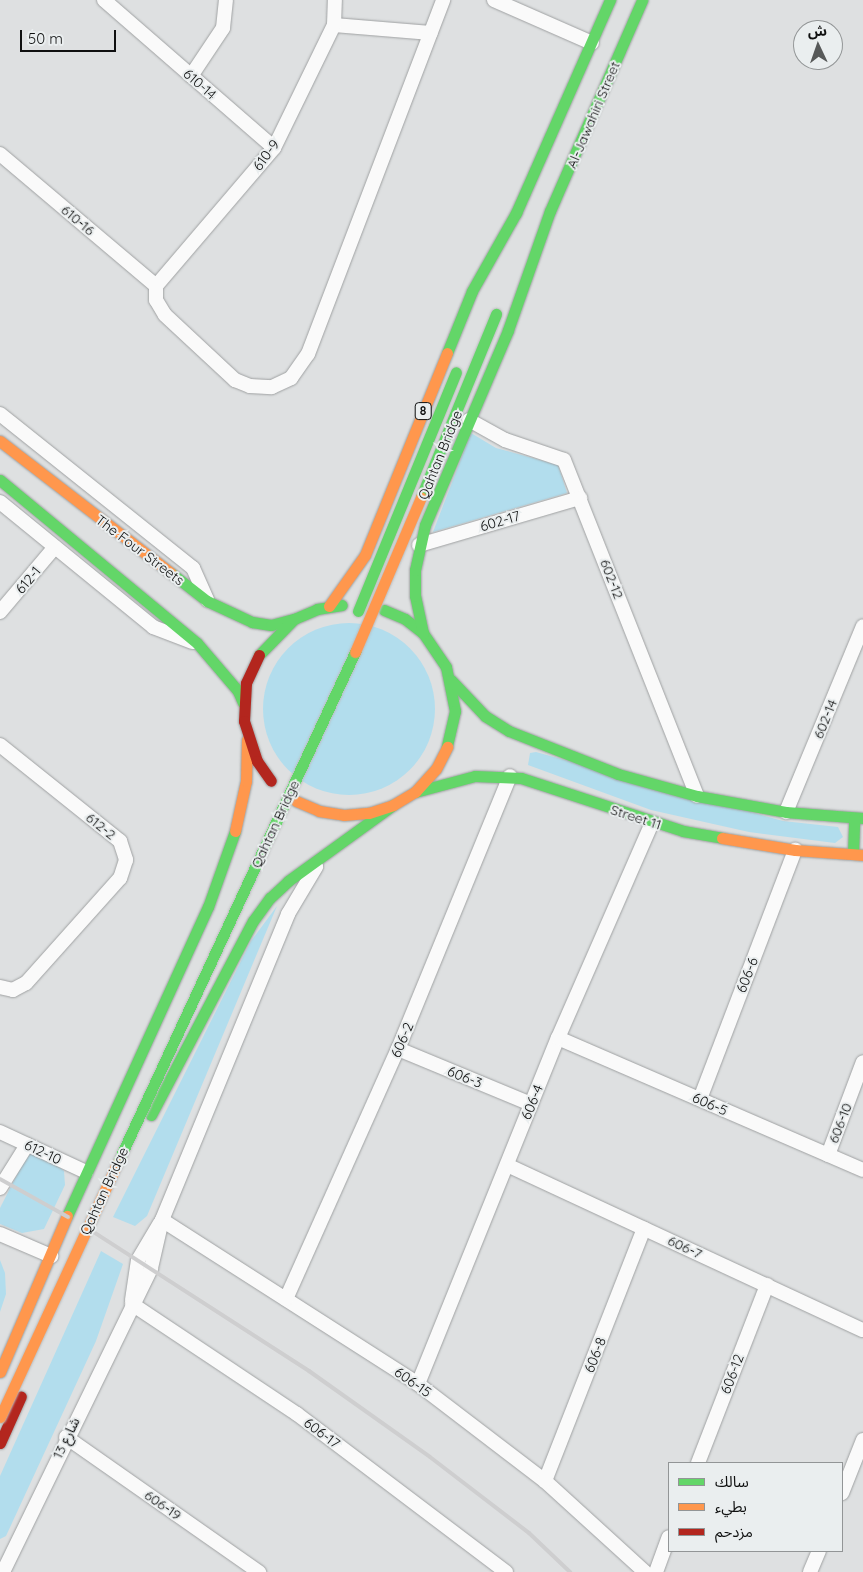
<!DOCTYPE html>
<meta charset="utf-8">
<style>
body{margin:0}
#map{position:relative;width:863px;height:1572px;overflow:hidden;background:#dee0e1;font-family:Quicksand,"Noto Sans Arabic",sans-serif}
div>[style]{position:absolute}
.green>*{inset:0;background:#b2dded}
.round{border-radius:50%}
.roads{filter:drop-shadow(0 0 1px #9fa1a2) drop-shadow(0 0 1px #9fa1a2)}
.street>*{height:14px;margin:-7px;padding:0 7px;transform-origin:7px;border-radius:7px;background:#fafafa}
.fast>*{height:11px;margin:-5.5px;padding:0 5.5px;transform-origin:5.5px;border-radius:5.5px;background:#63d668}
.slow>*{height:11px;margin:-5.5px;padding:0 5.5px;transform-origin:5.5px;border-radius:5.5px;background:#ff974d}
.jam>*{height:11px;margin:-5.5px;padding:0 5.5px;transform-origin:5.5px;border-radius:5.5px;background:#b3261e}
.rail>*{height:4px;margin:-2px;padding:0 2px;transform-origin:2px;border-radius:2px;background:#cececf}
.bridges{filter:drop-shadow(0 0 1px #babbbc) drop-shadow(0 0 1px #babbbc)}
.fast-bridge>*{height:11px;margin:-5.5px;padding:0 5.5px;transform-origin:5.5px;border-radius:5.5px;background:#63d668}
.slow-bridge>*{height:11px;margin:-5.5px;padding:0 5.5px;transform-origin:5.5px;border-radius:5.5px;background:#ff974d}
span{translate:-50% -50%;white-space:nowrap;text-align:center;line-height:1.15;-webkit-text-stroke:4px #eaeeef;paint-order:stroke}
.shield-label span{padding:1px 4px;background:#eaeeef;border:1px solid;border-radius:4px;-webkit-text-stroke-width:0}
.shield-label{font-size:12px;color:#0f1010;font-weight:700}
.street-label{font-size:14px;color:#0f1010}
.legend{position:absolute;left:668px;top:1462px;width:175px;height:90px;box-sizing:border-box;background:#eaeeef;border:1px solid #929596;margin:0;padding:6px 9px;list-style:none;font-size:15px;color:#0f1010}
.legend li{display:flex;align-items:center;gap:10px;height:25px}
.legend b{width:25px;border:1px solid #929596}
.north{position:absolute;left:793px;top:20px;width:50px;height:50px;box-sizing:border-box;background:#eaeeef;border:1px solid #929596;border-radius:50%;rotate:357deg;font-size:14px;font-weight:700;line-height:20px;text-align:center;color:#0f1010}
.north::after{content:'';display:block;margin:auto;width:18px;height:22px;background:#575959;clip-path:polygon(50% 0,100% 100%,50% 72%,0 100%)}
.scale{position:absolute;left:20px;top:30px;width:96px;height:22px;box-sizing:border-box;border:2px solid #0f1010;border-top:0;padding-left:6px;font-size:15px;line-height:18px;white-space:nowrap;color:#0f1010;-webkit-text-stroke:4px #eaeeef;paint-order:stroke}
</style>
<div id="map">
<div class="green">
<div style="clip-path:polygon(471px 433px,496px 448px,558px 465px,567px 493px,433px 532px)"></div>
<div class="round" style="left:263px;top:623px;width:172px;height:172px"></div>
<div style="clip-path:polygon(536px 752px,783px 821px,838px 827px,843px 837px,835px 843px,749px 832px,651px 810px,528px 765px,530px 753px)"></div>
<div style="clip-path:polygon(277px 906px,147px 1216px,135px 1226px,113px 1217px,251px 941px)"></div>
<div style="clip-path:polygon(29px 1151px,53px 1161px,64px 1171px,65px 1185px,44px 1229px,22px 1233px,0 1224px,0 1208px)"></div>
<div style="clip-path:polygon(101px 1251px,123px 1264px,96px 1341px,6px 1536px,0 1539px,0 1476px)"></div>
<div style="clip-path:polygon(0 1260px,5px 1273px,6px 1294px,0 1312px)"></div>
</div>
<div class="roads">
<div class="street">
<div style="left:104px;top:0;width:225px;rotate:41deg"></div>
<div style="left:494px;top:0;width:107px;rotate:23.7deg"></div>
<div style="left:334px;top:25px;width:97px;rotate:4.7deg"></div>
<div style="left:191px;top:76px;width:58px;rotate:-56.3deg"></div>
<div style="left:223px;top:28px;width:28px;rotate:-84deg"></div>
<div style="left:0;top:154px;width:204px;rotate:40.2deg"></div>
<div style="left:156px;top:286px;width:14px;rotate:90deg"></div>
<div style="left:156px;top:300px;width:17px;rotate:59deg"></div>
<div style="left:165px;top:315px;width:96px;rotate:42.9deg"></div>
<div style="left:235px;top:380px;width:16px;rotate:22deg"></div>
<div style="left:250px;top:386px;width:22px;rotate:3deg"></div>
<div style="left:272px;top:387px;width:21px;rotate:-25deg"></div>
<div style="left:291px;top:378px;width:29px;rotate:-55deg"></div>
<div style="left:308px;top:354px;width:379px;rotate:-69.1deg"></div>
<div style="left:156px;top:286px;width:182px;rotate:-49.5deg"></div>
<div style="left:274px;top:148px;width:137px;rotate:-64deg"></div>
<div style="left:334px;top:25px;width:25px;rotate:-88deg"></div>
<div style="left:0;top:414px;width:247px;rotate:38.6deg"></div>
<div style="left:193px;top:568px;width:35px;rotate:66deg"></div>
<div style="left:469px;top:420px;width:41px;rotate:29.1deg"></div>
<div style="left:505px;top:440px;width:62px;rotate:18.7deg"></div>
<div style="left:564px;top:460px;width:361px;rotate:68.4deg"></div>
<div style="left:0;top:502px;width:198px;rotate:39.2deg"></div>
<div style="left:153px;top:627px;width:42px;rotate:21deg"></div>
<div style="left:419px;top:545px;width:168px;rotate:-16.3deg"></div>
<div style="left:0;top:612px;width:85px;rotate:-49.8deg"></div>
<div style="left:0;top:745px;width:154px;rotate:38.7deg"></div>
<div style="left:120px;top:841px;width:20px;rotate:72deg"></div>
<div style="left:126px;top:860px;width:19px;rotate:108deg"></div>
<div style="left:120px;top:878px;width:141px;rotate:131.8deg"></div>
<div style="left:26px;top:983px;width:15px;rotate:152deg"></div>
<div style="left:13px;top:990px;width:13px;rotate:-167deg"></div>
<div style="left:786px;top:812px;width:201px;rotate:-67.5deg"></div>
<div style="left:558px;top:1038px;width:332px;rotate:23.4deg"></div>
<div style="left:398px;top:1049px;width:144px;rotate:22.5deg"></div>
<div style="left:700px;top:1099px;width:267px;rotate:-69.1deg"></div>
<div style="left:0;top:1132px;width:95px;rotate:24.9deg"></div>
<div style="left:828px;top:1155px;width:99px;rotate:-69.4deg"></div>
<div style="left:507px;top:1165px;width:392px;rotate:24.9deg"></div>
<div style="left:0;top:1188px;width:51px;rotate:-57.9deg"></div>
<div style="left:162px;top:1220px;width:304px;rotate:32.6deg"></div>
<div style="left:418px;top:1384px;width:160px;rotate:37.4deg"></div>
<div style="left:545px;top:1481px;width:135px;rotate:42.3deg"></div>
<div style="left:0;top:1234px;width:56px;rotate:23.3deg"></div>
<div style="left:286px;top:1299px;width:274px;rotate:-65.9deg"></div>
<div style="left:398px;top:1049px;width:295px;rotate:-67.7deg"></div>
<div style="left:132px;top:1300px;width:40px;rotate:-81.5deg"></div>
<div style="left:138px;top:1260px;width:43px;rotate:-59.3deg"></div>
<div style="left:132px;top:1304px;width:198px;rotate:33.7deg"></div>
<div style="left:297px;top:1414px;width:262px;rotate:37.1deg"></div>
<div style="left:418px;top:1384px;width:373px;rotate:-68deg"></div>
<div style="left:558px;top:1038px;width:235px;rotate:-66.4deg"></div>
<div style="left:66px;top:1437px;width:236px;rotate:35deg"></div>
<div style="left:698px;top:1463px;width:191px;rotate:-68.8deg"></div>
<div style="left:545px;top:1481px;width:271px;rotate:-68.6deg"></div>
<div style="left:842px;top:1493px;width:57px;rotate:-68.4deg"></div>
<div style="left:3px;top:1572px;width:338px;rotate:-64deg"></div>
<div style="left:151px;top:1268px;width:49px;rotate:-77.1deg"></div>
<div style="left:162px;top:1220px;width:331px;rotate:-67.6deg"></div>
<div style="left:288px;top:914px;width:55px;rotate:-59.2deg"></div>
<div style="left:656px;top:1572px;width:37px;rotate:-70deg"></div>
<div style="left:810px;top:1572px;width:23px;rotate:-67deg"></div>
</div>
<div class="fast">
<div style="left:447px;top:353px;width:67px;rotate:-68deg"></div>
<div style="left:472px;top:291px;width:90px;rotate:-60.6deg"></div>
<div style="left:516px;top:213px;width:233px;rotate:-66.2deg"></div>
<div style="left:0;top:480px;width:256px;rotate:39.6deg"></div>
<div style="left:197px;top:643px;width:63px;rotate:49.5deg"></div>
<div style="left:238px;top:691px;width:13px;rotate:67deg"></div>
<div style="left:171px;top:573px;width:46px;rotate:37.9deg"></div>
<div style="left:207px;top:601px;width:50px;rotate:25deg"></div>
<div style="left:252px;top:622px;width:19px;rotate:9deg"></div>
<div style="left:271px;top:625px;width:24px;rotate:-15deg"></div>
<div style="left:384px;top:610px;width:23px;rotate:23deg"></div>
<div style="left:405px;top:619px;width:23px;rotate:38deg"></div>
<div style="left:423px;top:633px;width:41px;rotate:55.9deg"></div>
<div style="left:446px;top:667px;width:45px;rotate:78.4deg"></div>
<div style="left:455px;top:711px;width:37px;rotate:103deg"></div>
<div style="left:423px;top:633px;width:38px;rotate:-102deg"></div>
<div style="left:415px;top:596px;width:26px;rotate:-90deg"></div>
<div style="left:415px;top:570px;width:46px;rotate:-77.5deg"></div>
<div style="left:425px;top:525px;width:212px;rotate:-66.9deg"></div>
<div style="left:508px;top:330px;width:126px;rotate:-70.6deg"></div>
<div style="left:550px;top:211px;width:230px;rotate:-66.4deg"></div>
<div style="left:259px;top:655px;width:50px;rotate:-45.8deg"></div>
<div style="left:294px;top:619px;width:25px;rotate:-23deg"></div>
<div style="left:317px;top:609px;width:25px;rotate:-9deg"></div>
<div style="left:451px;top:680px;width:50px;rotate:46.6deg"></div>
<div style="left:485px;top:716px;width:28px;rotate:32deg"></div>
<div style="left:509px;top:731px;width:117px;rotate:21.5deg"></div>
<div style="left:618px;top:774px;width:82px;rotate:15.6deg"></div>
<div style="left:697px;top:796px;width:90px;rotate:10.2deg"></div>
<div style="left:786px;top:812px;width:77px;rotate:4.5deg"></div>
<div style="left:415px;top:792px;width:62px;rotate:-14.9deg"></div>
<div style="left:475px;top:776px;width:46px;rotate:2.5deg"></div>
<div style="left:521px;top:778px;width:170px;rotate:18.1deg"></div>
<div style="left:683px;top:831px;width:40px;rotate:10deg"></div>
<div style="left:853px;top:854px;width:36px;rotate:-88deg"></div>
<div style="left:151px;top:1115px;width:219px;rotate:-62.3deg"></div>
<div style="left:253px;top:921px;width:29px;rotate:-54deg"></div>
<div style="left:270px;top:898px;width:25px;rotate:-43deg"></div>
<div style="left:288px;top:881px;width:130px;rotate:-35.9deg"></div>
<div style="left:67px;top:1216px;width:340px;rotate:-65.5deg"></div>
<div style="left:208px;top:907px;width:81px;rotate:-70.4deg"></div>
</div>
<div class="slow">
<div style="left:0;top:441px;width:216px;rotate:37.7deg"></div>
<div style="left:329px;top:606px;width:62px;rotate:-54.8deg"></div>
<div style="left:365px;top:555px;width:218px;rotate:-67.9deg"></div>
<div style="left:296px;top:801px;width:25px;rotate:23deg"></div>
<div style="left:319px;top:811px;width:25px;rotate:9deg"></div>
<div style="left:344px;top:815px;width:25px;rotate:-5deg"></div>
<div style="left:369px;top:813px;width:25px;rotate:-18deg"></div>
<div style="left:393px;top:805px;width:26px;rotate:-31deg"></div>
<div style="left:415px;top:792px;width:31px;rotate:-48deg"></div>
<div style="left:436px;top:769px;width:25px;rotate:-63deg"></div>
<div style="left:235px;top:831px;width:51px;rotate:-77.6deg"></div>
<div style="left:246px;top:781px;width:41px;rotate:-88.6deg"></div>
<div style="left:722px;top:838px;width:74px;rotate:9.3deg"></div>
<div style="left:795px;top:850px;width:68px;rotate:4.2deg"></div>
<div style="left:0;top:1372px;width:170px;rotate:-66.8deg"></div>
</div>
<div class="jam">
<div style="left:259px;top:655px;width:31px;rotate:115deg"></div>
<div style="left:246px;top:683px;width:38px;rotate:93deg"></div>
<div style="left:244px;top:721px;width:42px;rotate:72deg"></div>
<div style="left:257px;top:761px;width:24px;rotate:55deg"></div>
<div style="left:0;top:1443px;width:51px;rotate:-65.9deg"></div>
</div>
</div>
<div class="rail">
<div style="left:0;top:1179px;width:78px;rotate:29.2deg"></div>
<div style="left:95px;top:1233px;width:255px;rotate:32.8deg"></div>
<div style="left:309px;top:1371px;width:148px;rotate:35.4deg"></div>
<div style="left:430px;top:1457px;width:125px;rotate:37.5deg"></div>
<div style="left:529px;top:1533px;width:57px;rotate:43.6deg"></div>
</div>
<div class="bridges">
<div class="fast-bridge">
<div style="left:421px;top:497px;width:198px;rotate:-67.7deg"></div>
<div style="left:358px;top:611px;width:258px;rotate:-67.7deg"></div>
<div style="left:117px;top:1164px;width:565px;rotate:-65.07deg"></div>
</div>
<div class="slow-bridge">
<div style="left:355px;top:652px;width:168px;rotate:-66.9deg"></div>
<div style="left:0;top:1417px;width:279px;rotate:-65.2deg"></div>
</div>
</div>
<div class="shield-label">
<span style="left:423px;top:411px">8</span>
</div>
<div class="street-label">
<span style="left:200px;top:84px;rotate:41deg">610-14</span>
<span style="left:593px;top:115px;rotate:-67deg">Al-Jawahiri Street</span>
<span style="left:266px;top:155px;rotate:-54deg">610-9</span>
<span style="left:78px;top:220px;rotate:40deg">610-16</span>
<span style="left:440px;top:455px;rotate:-68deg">Qahtan Bridge</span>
<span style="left:500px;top:521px;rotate:-16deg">602-17</span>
<span style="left:140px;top:550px;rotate:37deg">The Four Streets</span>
<span style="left:612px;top:579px;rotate:69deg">602-12</span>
<span style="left:28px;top:580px;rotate:-50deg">612-1</span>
<span style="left:825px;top:719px;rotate:-68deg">602-14</span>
<span style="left:636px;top:817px;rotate:18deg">Street 11</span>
<span style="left:275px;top:824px;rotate:-65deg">Qahtan Bridge</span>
<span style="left:101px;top:826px;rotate:39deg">612-2</span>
<span style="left:747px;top:975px;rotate:-69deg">606-6</span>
<span style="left:402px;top:1040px;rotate:-67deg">606-2</span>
<span style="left:465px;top:1077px;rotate:22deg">606-3</span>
<span style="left:532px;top:1102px;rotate:-68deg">606-4</span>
<span style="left:710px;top:1104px;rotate:24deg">606-5</span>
<span style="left:840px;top:1123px;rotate:-69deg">606-10</span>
<span style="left:43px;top:1152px;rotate:25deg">612-10</span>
<span style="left:104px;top:1191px;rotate:-65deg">Qahtan Bridge</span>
<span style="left:685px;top:1247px;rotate:25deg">606-7</span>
<span style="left:595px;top:1355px;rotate:-69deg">606-8</span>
<span style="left:732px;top:1374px;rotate:-69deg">606-12</span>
<span style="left:413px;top:1382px;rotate:35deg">606-15</span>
<span style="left:322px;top:1433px;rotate:37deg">606-17</span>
<span style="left:66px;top:1438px;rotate:-64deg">شارع 13</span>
<span style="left:163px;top:1505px;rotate:35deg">606-19</span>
</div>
<ul class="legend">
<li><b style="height:6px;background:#63d668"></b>سالك</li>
<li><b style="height:6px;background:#ff974d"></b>بطيء</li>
<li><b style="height:6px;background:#b3261e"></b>مزدحم</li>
</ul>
<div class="north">ش</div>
<div class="scale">50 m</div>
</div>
